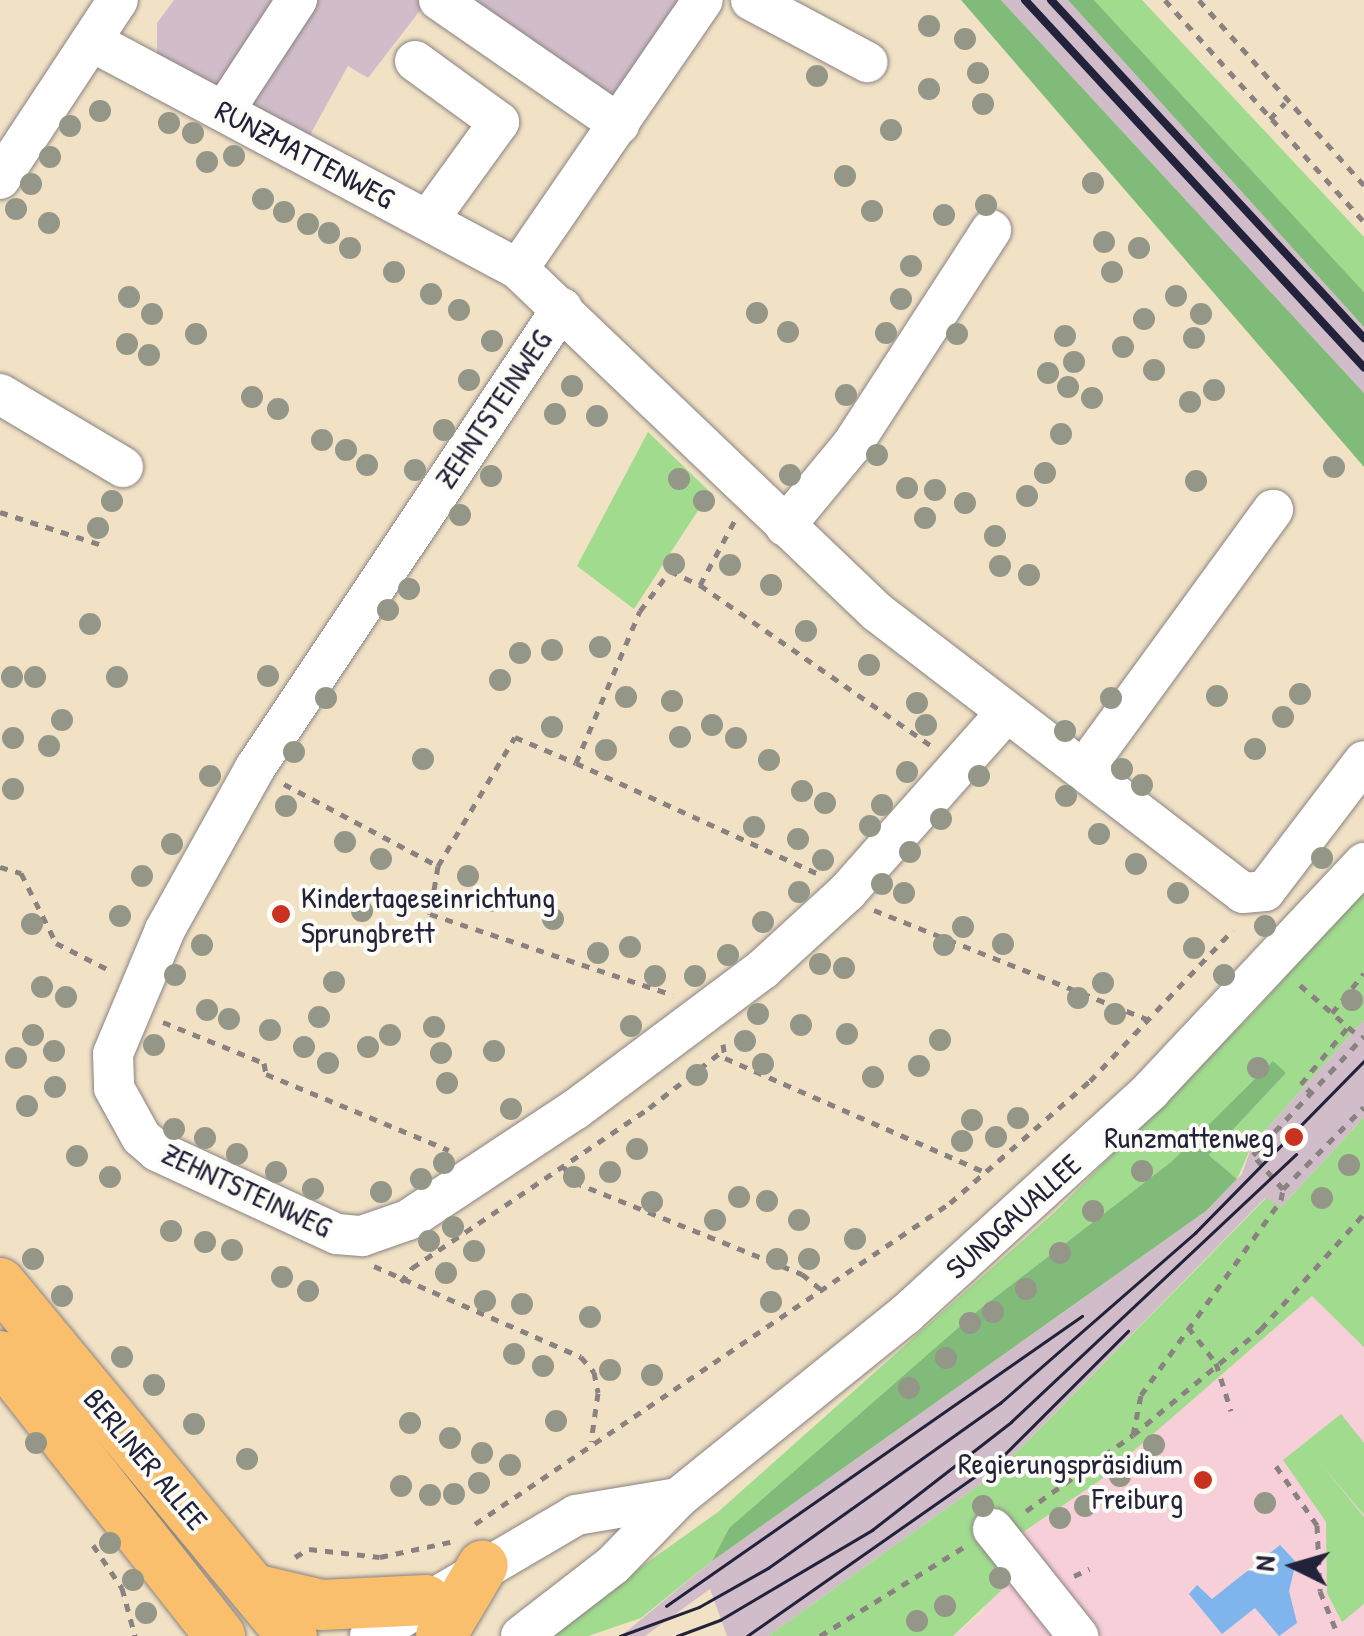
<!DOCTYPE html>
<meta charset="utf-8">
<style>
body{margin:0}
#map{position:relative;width:1364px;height:1636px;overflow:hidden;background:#f1e2c5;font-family:"Patrick Hand",sans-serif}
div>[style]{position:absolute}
.built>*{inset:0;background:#f6cfd8}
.industrial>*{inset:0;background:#d1bdca}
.green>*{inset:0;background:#a1db8e}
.forest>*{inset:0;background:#80bb79}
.water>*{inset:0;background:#7fb4ed}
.path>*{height:5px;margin-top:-2.5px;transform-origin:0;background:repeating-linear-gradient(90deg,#8a8280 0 8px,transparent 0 16px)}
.roads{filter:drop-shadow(0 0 2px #8a8280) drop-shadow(0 0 2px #8a8280)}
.minor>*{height:40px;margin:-20px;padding:0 20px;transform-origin:20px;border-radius:20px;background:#fff}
.major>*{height:50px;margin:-25px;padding:0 25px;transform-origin:25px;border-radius:25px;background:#f9bf6d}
.tram>*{height:2.5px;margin:-1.25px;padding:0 1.25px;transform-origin:1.25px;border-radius:1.25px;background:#22223b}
.rail>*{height:8px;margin:-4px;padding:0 4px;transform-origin:4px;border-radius:4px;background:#22223b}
.trees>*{width:22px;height:22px;margin:-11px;border-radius:50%;background:#949787}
.dots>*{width:28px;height:28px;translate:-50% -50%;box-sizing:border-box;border:5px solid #fdfcf7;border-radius:50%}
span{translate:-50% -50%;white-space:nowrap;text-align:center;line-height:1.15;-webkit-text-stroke:8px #fdfcf7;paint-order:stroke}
.street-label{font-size:30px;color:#22223b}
.poi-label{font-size:30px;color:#22223b}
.left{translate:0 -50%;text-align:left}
.right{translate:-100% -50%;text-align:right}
.north{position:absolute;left:1244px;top:1516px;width:100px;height:100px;-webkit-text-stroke:8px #fdfcf7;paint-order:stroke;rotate:275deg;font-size:28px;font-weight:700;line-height:40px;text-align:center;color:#22223b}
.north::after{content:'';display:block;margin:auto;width:35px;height:45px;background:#22223b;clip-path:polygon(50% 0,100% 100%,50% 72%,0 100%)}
</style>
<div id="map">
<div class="built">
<div style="clip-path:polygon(1313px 1295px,1364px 1347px,1364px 1636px,953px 1636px,984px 1611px,989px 1556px,1099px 1481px)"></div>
</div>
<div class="industrial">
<div style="clip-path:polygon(174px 0,689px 0,609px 117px,422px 8px,368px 78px,348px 66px,310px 135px,157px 55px,157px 23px)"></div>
<div style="clip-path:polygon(1001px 0,1068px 0,1364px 327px,1364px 393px)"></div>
<div style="clip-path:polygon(1364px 1020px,1364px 1117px,1280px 1208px,1265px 1198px,996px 1473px,768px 1636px,727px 1636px,710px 1589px,645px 1636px,621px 1636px,712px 1561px,1206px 1211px,1242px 1174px,1252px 1145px)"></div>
</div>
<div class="green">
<div style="clip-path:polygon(1094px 0,1142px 0,1364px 237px,1364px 292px)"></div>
<div style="clip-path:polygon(648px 432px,710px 492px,634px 609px,577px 566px)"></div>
<div style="clip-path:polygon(1364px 890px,1364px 1020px,1252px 1145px,1237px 1179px,1209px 1155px,1286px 1073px,1273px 1062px,1171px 1162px,976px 1312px,729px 1528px,712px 1561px,641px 1618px,588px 1636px,544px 1636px,718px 1512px,1058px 1209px,1252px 1014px)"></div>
<div style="clip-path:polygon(1364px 1117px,1364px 1347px,1312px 1296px,1099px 1481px,989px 1555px,1010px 1582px,953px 1636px,768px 1636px,996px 1473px,1266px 1198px,1281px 1207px)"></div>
<div style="clip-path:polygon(1341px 1414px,1364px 1443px,1364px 1515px,1321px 1464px,1364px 1517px,1364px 1604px,1342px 1622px,1327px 1593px,1326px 1522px,1283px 1460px)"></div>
</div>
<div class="forest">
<div style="clip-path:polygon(961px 0,1001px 0,1364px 393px,1364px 467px)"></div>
<div style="clip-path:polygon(1068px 0,1094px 0,1364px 292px,1364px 327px)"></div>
<div style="clip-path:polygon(1273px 1061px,1286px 1073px,1209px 1155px,1237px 1179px,1206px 1211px,712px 1561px,729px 1528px,976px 1312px,1171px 1162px)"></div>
</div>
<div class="water">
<div style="clip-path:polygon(1280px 1545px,1296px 1562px,1289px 1591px,1297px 1623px,1279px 1636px,1255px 1608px,1222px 1634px,1189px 1594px,1197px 1585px,1212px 1599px)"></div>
</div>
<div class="path">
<div style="left:1165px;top:0;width:298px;rotate:48.1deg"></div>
<div style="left:1199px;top:0;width:248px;rotate:48.3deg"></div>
<div style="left:1270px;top:119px;width:22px;rotate:-47deg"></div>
<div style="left:0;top:512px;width:110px;rotate:17.9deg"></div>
<div style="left:700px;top:585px;width:282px;rotate:34.8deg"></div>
<div style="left:576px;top:763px;width:267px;rotate:24.6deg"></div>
<div style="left:284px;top:784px;width:174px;rotate:28deg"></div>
<div style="left:438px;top:866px;width:49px;rotate:99.5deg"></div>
<div style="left:430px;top:914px;width:256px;rotate:18.4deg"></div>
<div style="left:438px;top:866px;width:150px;rotate:-59.2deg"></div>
<div style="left:515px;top:737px;width:66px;rotate:23.1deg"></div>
<div style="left:576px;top:763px;width:165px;rotate:-67.2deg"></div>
<div style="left:640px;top:611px;width:50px;rotate:-53.1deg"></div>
<div style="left:670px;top:571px;width:33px;rotate:25deg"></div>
<div style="left:700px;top:585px;width:74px;rotate:-61.7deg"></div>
<div style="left:0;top:867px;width:22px;rotate:16deg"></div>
<div style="left:21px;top:873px;width:78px;rotate:63.4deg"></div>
<div style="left:56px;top:943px;width:59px;rotate:27deg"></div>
<div style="left:874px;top:910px;width:294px;rotate:21.8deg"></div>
<div style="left:1300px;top:985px;width:72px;rotate:41deg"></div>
<div style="left:1332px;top:1013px;width:51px;rotate:-51.3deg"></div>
<div style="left:163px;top:1022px;width:109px;rotate:22.1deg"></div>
<div style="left:264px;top:1063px;width:11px;rotate:80deg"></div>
<div style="left:266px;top:1074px;width:198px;rotate:22.6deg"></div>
<div style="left:723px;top:1044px;width:14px;rotate:82deg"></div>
<div style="left:725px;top:1058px;width:284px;rotate:23.7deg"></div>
<div style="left:1313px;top:1094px;width:16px;rotate:-140deg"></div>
<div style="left:1301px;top:1084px;width:74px;rotate:-50.5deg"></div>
<div style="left:564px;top:1167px;width:18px;rotate:56deg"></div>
<div style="left:574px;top:1182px;width:246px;rotate:22deg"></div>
<div style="left:802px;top:1274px;width:28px;rotate:39deg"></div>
<div style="left:1283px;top:1189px;width:115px;rotate:-45.4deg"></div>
<div style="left:374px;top:1266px;width:226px;rotate:23.7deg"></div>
<div style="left:581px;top:1357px;width:20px;rotate:49deg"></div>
<div style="left:594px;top:1372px;width:21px;rotate:79deg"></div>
<div style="left:598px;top:1393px;width:49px;rotate:98.1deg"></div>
<div style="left:401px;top:1282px;width:18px;rotate:-52deg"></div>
<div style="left:412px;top:1268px;width:286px;rotate:-34deg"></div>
<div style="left:649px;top:1108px;width:90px;rotate:-37.8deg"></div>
<div style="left:1188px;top:1327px;width:46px;rotate:52.1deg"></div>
<div style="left:1216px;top:1363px;width:50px;rotate:72.6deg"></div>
<div style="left:1133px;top:1435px;width:41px;rotate:-78.7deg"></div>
<div style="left:1141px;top:1395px;width:240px;rotate:-54.3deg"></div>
<div style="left:1281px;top:1200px;width:11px;rotate:-80deg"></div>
<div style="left:1283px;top:1189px;width:45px;rotate:-131.4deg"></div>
<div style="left:1253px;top:1155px;width:163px;rotate:-47deg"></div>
<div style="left:1276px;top:1466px;width:72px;rotate:55.2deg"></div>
<div style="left:1317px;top:1525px;width:66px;rotate:87.4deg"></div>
<div style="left:1320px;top:1591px;width:42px;rotate:67.7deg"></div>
<div style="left:1026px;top:1511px;width:131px;rotate:-35.4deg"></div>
<div style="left:1133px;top:1435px;width:166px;rotate:-39.6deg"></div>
<div style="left:1261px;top:1329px;width:154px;rotate:-48.2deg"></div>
<div style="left:475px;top:1524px;width:573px;rotate:-34.05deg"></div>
<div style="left:950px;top:1203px;width:186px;rotate:-41.1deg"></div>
<div style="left:1090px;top:1081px;width:208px;rotate:-46.6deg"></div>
<div style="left:93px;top:1545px;width:52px;rotate:56deg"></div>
<div style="left:122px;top:1588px;width:50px;rotate:74.8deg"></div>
<div style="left:295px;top:1557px;width:16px;rotate:-30deg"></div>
<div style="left:309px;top:1549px;width:71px;rotate:6.4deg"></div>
<div style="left:380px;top:1557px;width:72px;rotate:-12.1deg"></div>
<div style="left:1074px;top:1576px;width:17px;rotate:-25deg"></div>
<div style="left:820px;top:1636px;width:169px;rotate:-31.7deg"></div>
</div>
<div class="roads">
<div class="minor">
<div style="left:439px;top:0;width:219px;rotate:34.6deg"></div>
<div style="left:751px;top:0;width:132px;rotate:28.1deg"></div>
<div style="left:91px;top:41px;width:484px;rotate:28.1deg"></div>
<div style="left:518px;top:269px;width:497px;rotate:43.7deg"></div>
<div style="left:877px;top:612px;width:461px;rotate:37.5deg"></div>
<div style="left:1243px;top:893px;width:22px;rotate:-5deg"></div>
<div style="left:1265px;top:891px;width:163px;rotate:-52.7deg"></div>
<div style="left:415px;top:61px;width:104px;rotate:36deg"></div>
<div style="left:499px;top:122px;width:121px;rotate:125.9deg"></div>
<div style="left:224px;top:111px;width:133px;rotate:-56.7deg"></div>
<div style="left:0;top:179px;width:214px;rotate:-56.6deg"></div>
<div style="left:518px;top:269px;width:326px;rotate:-55.5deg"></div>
<div style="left:562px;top:308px;width:553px;rotate:123.72deg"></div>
<div style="left:255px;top:768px;width:185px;rotate:119.1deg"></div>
<div style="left:165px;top:930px;width:134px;rotate:112.8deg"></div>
<div style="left:113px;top:1054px;width:34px;rotate:88deg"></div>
<div style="left:114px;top:1088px;width:56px;rotate:61.1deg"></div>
<div style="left:141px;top:1137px;width:21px;rotate:41deg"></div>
<div style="left:157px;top:1151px;width:198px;rotate:24.8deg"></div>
<div style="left:337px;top:1234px;width:25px;rotate:5deg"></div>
<div style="left:362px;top:1236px;width:49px;rotate:-19.2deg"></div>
<div style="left:408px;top:1220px;width:201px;rotate:-33.5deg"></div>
<div style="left:576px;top:1109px;width:234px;rotate:-36.8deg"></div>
<div style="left:763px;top:969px;width:114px;rotate:-42.5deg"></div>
<div style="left:847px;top:892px;width:239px;rotate:-48.4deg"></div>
<div style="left:0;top:394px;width:143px;rotate:30.7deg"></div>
<div style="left:785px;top:526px;width:105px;rotate:-50.4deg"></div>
<div style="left:852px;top:445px;width:256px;rotate:-57.1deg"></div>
<div style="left:1084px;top:769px;width:321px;rotate:-53.9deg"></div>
<div style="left:993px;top:1529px;width:137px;rotate:51.5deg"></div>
<div style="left:370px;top:1636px;width:239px;rotate:-30.4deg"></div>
<div style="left:576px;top:1515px;width:103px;rotate:-9.5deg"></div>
<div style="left:521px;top:1636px;width:116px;rotate:-37.7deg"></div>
<div style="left:613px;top:1565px;width:93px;rotate:-45.9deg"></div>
<div style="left:678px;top:1498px;width:292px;rotate:-38.9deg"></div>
<div style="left:905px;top:1315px;width:332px;rotate:-42.4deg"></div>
<div style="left:1150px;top:1091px;width:313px;rotate:-46.8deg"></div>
</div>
<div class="major">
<div style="left:0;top:1283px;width:458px;rotate:50.4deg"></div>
<div style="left:0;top:1356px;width:356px;rotate:51.8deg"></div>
<div style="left:254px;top:1589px;width:70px;rotate:13.2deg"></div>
<div style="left:322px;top:1605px;width:104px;rotate:-2.8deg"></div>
<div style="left:441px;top:1636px;width:82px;rotate:-59.4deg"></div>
</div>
</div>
<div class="tram">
<div style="left:666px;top:1606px;width:507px;rotate:-34.88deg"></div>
<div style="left:620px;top:1636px;width:84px;rotate:-20.2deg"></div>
<div style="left:699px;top:1607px;width:79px;rotate:-29.5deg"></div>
<div style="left:768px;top:1568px;width:285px;rotate:-35.4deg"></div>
<div style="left:1000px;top:1403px;width:259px;rotate:-41.1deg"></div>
<div style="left:1195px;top:1233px;width:241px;rotate:-45.5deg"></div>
<div style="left:677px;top:1636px;width:46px;rotate:-20.4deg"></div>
<div style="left:720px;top:1620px;width:177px;rotate:-30.6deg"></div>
<div style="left:872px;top:1530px;width:176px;rotate:-37.8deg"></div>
<div style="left:1011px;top:1422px;width:391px;rotate:-43.2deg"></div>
<div style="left:747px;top:1636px;width:309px;rotate:-35deg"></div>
<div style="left:1000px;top:1459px;width:181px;rotate:-45deg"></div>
</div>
<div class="rail">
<div style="left:1025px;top:0;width:500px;rotate:47.3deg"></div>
<div style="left:1051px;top:0;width:461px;rotate:47.2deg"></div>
</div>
<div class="trees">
<div style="left:929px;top:26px"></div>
<div style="left:965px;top:39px"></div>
<div style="left:978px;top:73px"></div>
<div style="left:817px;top:76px"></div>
<div style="left:929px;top:89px"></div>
<div style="left:983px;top:104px"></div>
<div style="left:100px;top:111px"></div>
<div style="left:169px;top:123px"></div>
<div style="left:70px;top:126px"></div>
<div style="left:891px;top:130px"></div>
<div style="left:193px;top:133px"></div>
<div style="left:234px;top:156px"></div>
<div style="left:50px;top:157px"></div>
<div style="left:207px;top:162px"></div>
<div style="left:845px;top:176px"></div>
<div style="left:1093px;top:183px"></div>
<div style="left:31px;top:184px"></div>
<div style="left:263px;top:199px"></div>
<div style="left:986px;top:205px"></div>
<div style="left:16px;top:209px"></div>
<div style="left:872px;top:211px"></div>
<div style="left:284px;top:212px"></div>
<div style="left:944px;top:215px"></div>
<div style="left:49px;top:223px"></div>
<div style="left:308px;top:224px"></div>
<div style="left:329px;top:233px"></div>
<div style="left:1104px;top:242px"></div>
<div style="left:350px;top:248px"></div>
<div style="left:1139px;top:248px"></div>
<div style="left:911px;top:266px"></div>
<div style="left:394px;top:272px"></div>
<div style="left:1112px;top:272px"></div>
<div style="left:431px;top:294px"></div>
<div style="left:1176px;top:296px"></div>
<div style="left:129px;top:297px"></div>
<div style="left:901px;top:299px"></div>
<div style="left:459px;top:310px"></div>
<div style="left:757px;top:313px"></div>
<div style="left:152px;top:314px"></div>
<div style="left:1201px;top:314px"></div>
<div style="left:1144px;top:319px"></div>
<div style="left:788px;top:332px"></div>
<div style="left:886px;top:333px"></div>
<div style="left:196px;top:334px"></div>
<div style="left:957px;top:334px"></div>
<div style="left:1065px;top:336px"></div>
<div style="left:1194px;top:338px"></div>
<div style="left:492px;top:341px"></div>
<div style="left:127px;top:344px"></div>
<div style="left:1123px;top:347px"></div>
<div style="left:149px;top:355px"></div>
<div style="left:1074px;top:362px"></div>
<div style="left:1154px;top:370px"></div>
<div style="left:1048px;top:373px"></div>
<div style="left:469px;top:380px"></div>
<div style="left:572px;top:386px"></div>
<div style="left:1068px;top:387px"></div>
<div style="left:1214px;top:390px"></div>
<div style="left:846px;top:395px"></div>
<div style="left:252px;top:397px"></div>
<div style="left:1092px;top:398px"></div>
<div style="left:1190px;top:402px"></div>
<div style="left:278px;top:409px"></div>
<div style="left:555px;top:414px"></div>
<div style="left:597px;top:416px"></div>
<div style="left:444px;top:430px"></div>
<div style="left:1061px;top:434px"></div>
<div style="left:322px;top:440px"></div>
<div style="left:346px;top:450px"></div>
<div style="left:877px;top:455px"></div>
<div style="left:367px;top:465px"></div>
<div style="left:1334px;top:467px"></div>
<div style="left:415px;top:470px"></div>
<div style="left:1045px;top:473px"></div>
<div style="left:790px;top:475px"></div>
<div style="left:491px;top:476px"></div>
<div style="left:679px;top:479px"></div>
<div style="left:1196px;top:481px"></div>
<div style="left:907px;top:488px"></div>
<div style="left:935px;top:490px"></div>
<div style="left:1027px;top:496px"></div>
<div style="left:112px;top:501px"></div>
<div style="left:704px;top:501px"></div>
<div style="left:965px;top:503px"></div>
<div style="left:460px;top:515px"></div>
<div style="left:925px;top:518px"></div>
<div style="left:98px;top:528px"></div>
<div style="left:995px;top:536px"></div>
<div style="left:674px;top:564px"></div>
<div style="left:730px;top:565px"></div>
<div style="left:1000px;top:566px"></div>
<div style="left:1029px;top:575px"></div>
<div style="left:771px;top:585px"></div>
<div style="left:409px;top:589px"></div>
<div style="left:388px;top:610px"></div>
<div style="left:90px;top:624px"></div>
<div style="left:806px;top:631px"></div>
<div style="left:600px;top:647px"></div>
<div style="left:552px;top:650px"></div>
<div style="left:520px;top:653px"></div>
<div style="left:869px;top:665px"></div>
<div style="left:268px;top:676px"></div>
<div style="left:12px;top:677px"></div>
<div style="left:35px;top:677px"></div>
<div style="left:117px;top:677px"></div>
<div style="left:500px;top:680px"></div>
<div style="left:1300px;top:694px"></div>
<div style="left:1217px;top:696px"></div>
<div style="left:626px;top:697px"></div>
<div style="left:326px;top:698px"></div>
<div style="left:1111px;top:698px"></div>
<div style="left:672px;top:701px"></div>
<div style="left:917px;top:703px"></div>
<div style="left:1283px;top:717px"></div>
<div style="left:62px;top:720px"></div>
<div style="left:712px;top:725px"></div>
<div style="left:926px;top:725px"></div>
<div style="left:552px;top:727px"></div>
<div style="left:1065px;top:731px"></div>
<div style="left:680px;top:737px"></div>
<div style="left:13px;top:738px"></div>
<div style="left:736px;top:738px"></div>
<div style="left:49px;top:746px"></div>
<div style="left:1255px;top:749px"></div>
<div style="left:606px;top:750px"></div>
<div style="left:294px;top:752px"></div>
<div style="left:423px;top:759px"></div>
<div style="left:769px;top:760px"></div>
<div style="left:1122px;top:769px"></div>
<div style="left:907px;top:772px"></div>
<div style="left:210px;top:776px"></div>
<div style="left:979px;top:776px"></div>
<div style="left:1142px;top:785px"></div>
<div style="left:13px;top:789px"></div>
<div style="left:802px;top:791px"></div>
<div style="left:1066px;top:796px"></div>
<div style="left:825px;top:803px"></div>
<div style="left:882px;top:805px"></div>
<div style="left:286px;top:806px"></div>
<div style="left:941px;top:819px"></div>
<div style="left:870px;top:826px"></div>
<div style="left:754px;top:827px"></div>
<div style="left:1099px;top:834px"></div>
<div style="left:798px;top:839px"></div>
<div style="left:345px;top:842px"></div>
<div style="left:172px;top:844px"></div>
<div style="left:910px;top:852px"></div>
<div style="left:1322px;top:858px"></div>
<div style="left:381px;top:859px"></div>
<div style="left:823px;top:860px"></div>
<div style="left:1136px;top:864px"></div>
<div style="left:142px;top:876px"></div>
<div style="left:468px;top:876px"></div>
<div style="left:882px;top:884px"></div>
<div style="left:799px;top:892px"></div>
<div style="left:904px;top:893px"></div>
<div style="left:1178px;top:893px"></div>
<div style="left:490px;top:901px"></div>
<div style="left:362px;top:911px"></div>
<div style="left:120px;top:916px"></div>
<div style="left:553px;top:919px"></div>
<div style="left:763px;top:922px"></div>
<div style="left:32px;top:924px"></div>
<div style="left:1265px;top:926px"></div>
<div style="left:963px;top:927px"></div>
<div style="left:1003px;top:944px"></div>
<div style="left:202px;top:945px"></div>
<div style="left:944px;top:945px"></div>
<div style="left:630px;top:947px"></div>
<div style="left:1194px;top:948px"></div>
<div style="left:598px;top:953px"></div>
<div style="left:728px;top:955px"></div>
<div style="left:820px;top:964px"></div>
<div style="left:844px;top:968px"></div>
<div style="left:175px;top:975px"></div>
<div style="left:1224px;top:975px"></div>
<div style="left:655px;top:976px"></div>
<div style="left:695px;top:976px"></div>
<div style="left:334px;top:982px"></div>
<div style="left:1103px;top:983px"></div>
<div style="left:42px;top:987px"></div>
<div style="left:66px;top:997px"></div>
<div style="left:1078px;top:998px"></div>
<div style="left:1352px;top:1000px"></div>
<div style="left:207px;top:1010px"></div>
<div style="left:758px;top:1014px"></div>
<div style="left:1115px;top:1014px"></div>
<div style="left:319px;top:1017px"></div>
<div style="left:229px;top:1019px"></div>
<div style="left:801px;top:1025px"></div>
<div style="left:631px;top:1026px"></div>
<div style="left:434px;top:1027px"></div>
<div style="left:270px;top:1030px"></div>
<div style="left:847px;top:1034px"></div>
<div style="left:33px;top:1035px"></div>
<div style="left:390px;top:1035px"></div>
<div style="left:940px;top:1040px"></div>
<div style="left:745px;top:1041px"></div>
<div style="left:154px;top:1045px"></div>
<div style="left:304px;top:1047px"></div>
<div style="left:368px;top:1047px"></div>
<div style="left:54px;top:1051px"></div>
<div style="left:494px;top:1051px"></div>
<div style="left:441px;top:1053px"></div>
<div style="left:16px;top:1058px"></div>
<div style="left:328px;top:1063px"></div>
<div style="left:763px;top:1064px"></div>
<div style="left:919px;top:1066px"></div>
<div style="left:1258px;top:1068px"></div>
<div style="left:697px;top:1075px"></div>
<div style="left:873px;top:1077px"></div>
<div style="left:447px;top:1083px"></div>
<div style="left:55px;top:1087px"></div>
<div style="left:27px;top:1106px"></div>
<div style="left:511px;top:1109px"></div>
<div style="left:1018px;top:1118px"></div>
<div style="left:972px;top:1120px"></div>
<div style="left:174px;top:1129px"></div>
<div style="left:1196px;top:1136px"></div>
<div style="left:996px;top:1137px"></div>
<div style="left:205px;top:1138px"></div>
<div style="left:962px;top:1141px"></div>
<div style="left:637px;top:1149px"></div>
<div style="left:237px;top:1154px"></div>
<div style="left:77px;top:1156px"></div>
<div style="left:444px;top:1163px"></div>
<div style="left:1349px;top:1165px"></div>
<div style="left:1142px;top:1171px"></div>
<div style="left:276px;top:1172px"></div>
<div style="left:610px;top:1172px"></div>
<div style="left:110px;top:1177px"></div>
<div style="left:574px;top:1177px"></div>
<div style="left:421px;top:1179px"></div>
<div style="left:313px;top:1189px"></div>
<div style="left:381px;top:1192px"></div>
<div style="left:739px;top:1197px"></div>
<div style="left:1322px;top:1198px"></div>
<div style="left:767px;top:1201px"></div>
<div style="left:652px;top:1202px"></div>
<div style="left:1093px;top:1211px"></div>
<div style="left:715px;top:1220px"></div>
<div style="left:799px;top:1220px"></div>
<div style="left:453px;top:1227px"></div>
<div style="left:171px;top:1231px"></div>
<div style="left:855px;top:1239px"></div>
<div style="left:429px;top:1241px"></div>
<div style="left:205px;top:1242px"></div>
<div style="left:232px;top:1250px"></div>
<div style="left:474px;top:1251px"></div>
<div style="left:1060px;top:1253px"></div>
<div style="left:33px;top:1259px"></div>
<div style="left:777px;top:1259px"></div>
<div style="left:809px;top:1259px"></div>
<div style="left:446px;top:1273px"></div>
<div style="left:282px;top:1277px"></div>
<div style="left:1026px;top:1289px"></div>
<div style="left:308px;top:1291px"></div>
<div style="left:62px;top:1296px"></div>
<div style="left:485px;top:1301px"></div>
<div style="left:771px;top:1302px"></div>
<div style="left:522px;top:1304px"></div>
<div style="left:993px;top:1312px"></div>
<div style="left:590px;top:1317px"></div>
<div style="left:970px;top:1323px"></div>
<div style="left:514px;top:1354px"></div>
<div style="left:122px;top:1357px"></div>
<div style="left:946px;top:1358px"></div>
<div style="left:543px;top:1366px"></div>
<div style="left:610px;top:1370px"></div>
<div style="left:652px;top:1375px"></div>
<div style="left:154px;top:1385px"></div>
<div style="left:909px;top:1388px"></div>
<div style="left:556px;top:1421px"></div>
<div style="left:410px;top:1423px"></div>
<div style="left:194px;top:1424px"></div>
<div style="left:450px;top:1438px"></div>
<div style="left:36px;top:1443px"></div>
<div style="left:1154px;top:1445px"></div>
<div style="left:482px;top:1453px"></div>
<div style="left:247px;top:1459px"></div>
<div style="left:510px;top:1465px"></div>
<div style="left:1120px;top:1476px"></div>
<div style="left:479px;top:1483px"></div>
<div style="left:401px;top:1486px"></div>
<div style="left:454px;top:1494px"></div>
<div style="left:430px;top:1495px"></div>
<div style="left:1265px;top:1503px"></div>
<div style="left:983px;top:1506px"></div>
<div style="left:1085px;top:1506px"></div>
<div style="left:1060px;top:1518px"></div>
<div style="left:110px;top:1543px"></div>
<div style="left:1000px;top:1578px"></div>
<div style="left:133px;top:1580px"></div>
<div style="left:945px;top:1606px"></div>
<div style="left:146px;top:1613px"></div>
<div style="left:917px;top:1621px"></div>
</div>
<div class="dots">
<div style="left:281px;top:914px;background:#c8321e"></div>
<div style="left:1294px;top:1137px;background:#c8321e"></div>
<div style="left:1203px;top:1480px;background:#c8321e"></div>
</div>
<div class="street-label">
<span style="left:305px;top:154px;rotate:28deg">RUNZMATTENWEG</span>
<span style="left:493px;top:409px;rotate:-56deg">ZEHNTSTEINWEG</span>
<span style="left:247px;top:1190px;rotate:25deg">ZEHNTSTEINWEG</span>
<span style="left:1013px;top:1216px;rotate:-42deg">SUNDGAUALLEE</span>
<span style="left:146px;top:1459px;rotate:50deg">BERLINER ALLEE</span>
</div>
<div class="poi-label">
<span class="left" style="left:301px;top:914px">Kindertageseinrichtung<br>Sprungbrett</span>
<span class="right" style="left:1274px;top:1137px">Runzmattenweg</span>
<span class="right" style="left:1183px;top:1480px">Regierungspräsidium<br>Freiburg</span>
</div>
<div class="north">N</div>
</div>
